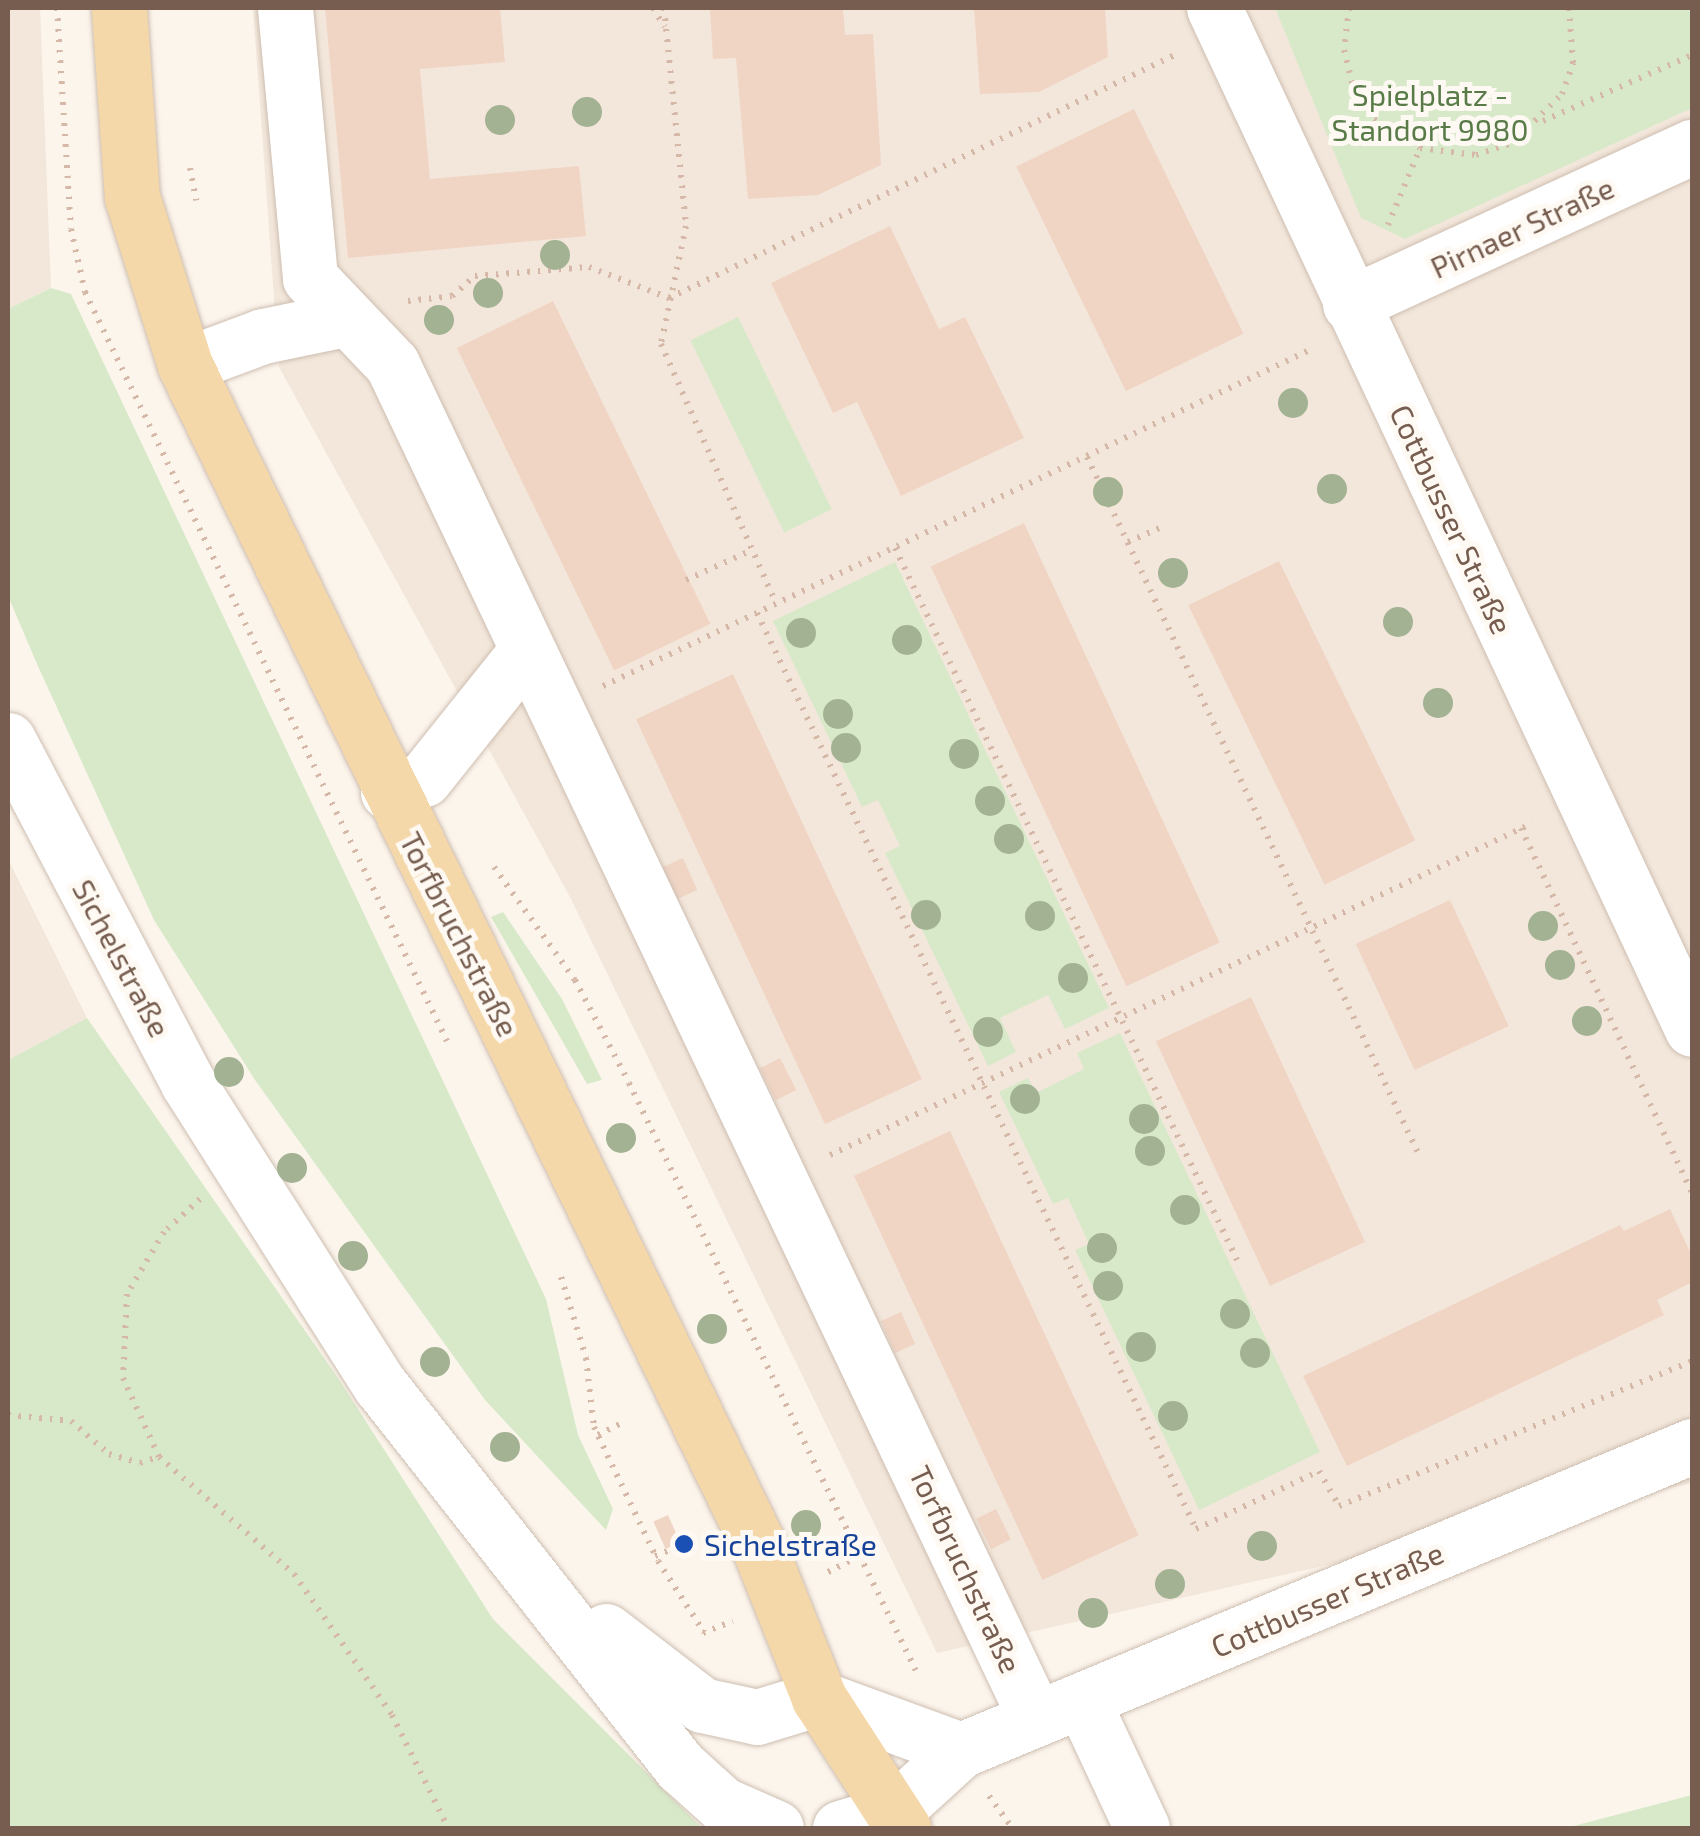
<!DOCTYPE html>
<meta charset="utf-8">
<style>
body{margin:0}
#map{position:relative;width:1700px;height:1836px;overflow:hidden;background:#fcf5ec;font-family:"Exo 2",sans-serif}
div>[style]{position:absolute}
.residential>*{inset:0;background:#f3e7db}
.green>*{inset:0;background:#d8e9ca;transform-origin:0 0}
.building>*{inset:0;background:#f0d5c5;transform-origin:0 0}
.path>*{height:6px;margin-top:-3px;transform-origin:0;background:repeating-linear-gradient(90deg,#d5b8a7 0 2.5px,transparent 0 10.5px)}
.roads{filter:drop-shadow(0 0 2px #cebeb1) drop-shadow(0 0 2px #cebeb1)}
.minor>*{height:55px;margin:-27.5px;padding:0 27.5px;transform-origin:27.5px;border-radius:27.5px;background:#fff}
.major>*{height:55px;margin:-27.5px;padding:0 27.5px;transform-origin:27.5px;border-radius:27.5px;background:#f5d8a9}
.trees>*{width:30px;height:30px;margin:-15px;border-radius:50%;background:#a2b292}
.dots>*{width:28px;height:28px;translate:-50% -50%;box-sizing:border-box;border:5px solid #fef9f3;border-radius:50%}
span{translate:-50% -50%;white-space:nowrap;text-align:center;line-height:1.15;-webkit-text-stroke:10px #fef9f3;paint-order:stroke}
.park-label{font-size:30px;color:#587b48}
.street-label{font-size:30px;color:#765d4f}
.transit-label{font-size:30px;color:#164399}
.left{translate:0 -50%;text-align:left}
.frame{position:absolute;inset:0;border:10px solid #765d4f;pointer-events:none}
</style>
<div id="map">
<div class="residential">
<div style="clip-path:polygon(8px 8px,40px 8px,51px 288px,8px 309px)"></div>
<div style="clip-path:polygon(253px 8px,1692px 8px,1692px 1483px,937px 1653px,571px 899px,279px 367px)"></div>
<div style="clip-path:polygon(8px 859px,87px 1018px,8px 1060px)"></div>
</div>
<div class="green">
<div style="clip-path:polygon(1275px 8px,1692px 8px,1692px 108px,1405px 239px,1361px 218px)"></div>
<div style="clip-path:polygon(51px 288px,71px 294px,546px 1299px,578px 1435px,613px 1509px,606px 1530px,485px 1400px,255px 1080px,154px 920px,37px 664px,8px 596px,8px 309px)"></div>
<div style="left:738px;top:317px;width:214px;height:53px;rotate:64deg"></div>
<div style="clip-path:polygon(895px 562px,1109px 1008px,1065px 1029px,1048px 995px,1000px 1018px,1016px 1052px,988px 1066px,885px 853px,900px 846px,878px 800px,862px 807px,773px 621px)"></div>
<div style="clip-path:polygon(503px 912px,562px 999px,602px 1080px,587px 1084px,491px 917px)"></div>
<div style="clip-path:polygon(87px 1018px,338px 1378px,493px 1619px,702px 1828px,8px 1828px,8px 1060px)"></div>
<div style="clip-path:polygon(1120px 1033px,1320px 1452px,1199px 1510px,1075px 1250px,1089px 1244px,1068px 1198px,1053px 1204px,999px 1092px,1028px 1078px,1036px 1093px,1084px 1069px,1077px 1053px)"></div>
<div style="clip-path:polygon(1692px 1795px,1692px 1828px,1564px 1828px,1566px 1828px)"></div>
</div>
<div class="building">
<div style="clip-path:polygon(325px 8px,500px 8px,505px 62px,420px 69px,430px 179px,579px 166px,586px 236px,348px 258px)"></div>
<div style="clip-path:polygon(710px 8px,843px 8px,845px 35px,873px 34px,881px 165px,818px 195px,748px 199px,736px 58px,713px 59px)"></div>
<div style="clip-path:polygon(974px 8px,1105px 8px,1108px 57px,1039px 92px,980px 94px)"></div>
<div style="left:1134px;top:109px;width:250px;height:131px;rotate:64deg"></div>
<div style="clip-path:polygon(890px 226px,939px 329px,965px 317px,1024px 438px,901px 496px,857px 402px,833px 413px,771px 283px)"></div>
<div style="left:553px;top:301px;width:359px;height:107px;rotate:64deg"></div>
<div style="left:1024px;top:523px;width:463px;height:103px;rotate:65deg"></div>
<div style="left:1279px;top:561px;width:311px;height:101px;rotate:64deg"></div>
<div style="left:733px;top:674px;width:447px;height:107px;rotate:65deg"></div>
<div style="left:683px;top:858px;width:35px;height:22px;rotate:66deg"></div>
<div style="left:1450px;top:900px;width:139px;height:104px;rotate:65deg"></div>
<div style="left:1251px;top:997px;width:270px;height:105px;rotate:65deg"></div>
<div style="left:780px;top:1058px;width:36px;height:23px;rotate:63deg"></div>
<div style="left:950px;top:1131px;width:446px;height:106px;rotate:65deg"></div>
<div style="clip-path:polygon(1670px 1209px,1692px 1256px,1692px 1282px,1657px 1300px,1664px 1315px,1347px 1466px,1303px 1376px,1620px 1225px,1624px 1231px)"></div>
<div style="left:901px;top:1312px;width:35px;height:22px;rotate:66deg"></div>
<div style="left:996px;top:1509px;width:34px;height:22px;rotate:64deg"></div>
<div style="left:668px;top:1515px;width:30px;height:16px;rotate:66deg"></div>
</div>
<div class="path">
<div style="left:57px;top:8px;width:221px;rotate:86.4deg"></div>
<div style="left:71px;top:229px;width:65px;rotate:77.5deg"></div>
<div style="left:85px;top:292px;width:832px;rotate:64.21deg"></div>
<div style="left:653px;top:8px;width:22px;rotate:58deg"></div>
<div style="left:664px;top:8px;width:219px;rotate:84.2deg"></div>
<div style="left:686px;top:226px;width:121px;rotate:102deg"></div>
<div style="left:661px;top:344px;width:283px;rotate:66.1deg"></div>
<div style="left:1349px;top:8px;width:42px;rotate:96.8deg"></div>
<div style="left:1344px;top:50px;width:38px;rotate:76deg"></div>
<div style="left:1353px;top:87px;width:38px;rotate:57deg"></div>
<div style="left:1374px;top:119px;width:54px;rotate:32.2deg"></div>
<div style="left:1420px;top:148px;width:56px;rotate:7.1deg"></div>
<div style="left:1476px;top:155px;width:38px;rotate:-18deg"></div>
<div style="left:1512px;top:143px;width:70px;rotate:-44.4deg"></div>
<div style="left:1562px;top:94px;width:33px;rotate:-70deg"></div>
<div style="left:1573px;top:63px;width:55px;rotate:-94.2deg"></div>
<div style="left:1543px;top:121px;width:163px;rotate:-23.9deg"></div>
<div style="left:190px;top:168px;width:33px;rotate:79deg"></div>
<div style="left:1388px;top:225px;width:83px;rotate:-67.4deg"></div>
<div style="left:408px;top:301px;width:44px;rotate:-6.5deg"></div>
<div style="left:452px;top:296px;width:30px;rotate:-41deg"></div>
<div style="left:475px;top:276px;width:114px;rotate:-4.5deg"></div>
<div style="left:589px;top:267px;width:86px;rotate:21.2deg"></div>
<div style="left:669px;top:298px;width:564px;rotate:-25.66deg"></div>
<div style="left:1087px;top:457px;width:775px;rotate:64.56deg"></div>
<div style="left:1128px;top:542px;width:34px;rotate:-24deg"></div>
<div style="left:895px;top:548px;width:790px;rotate:64.34deg"></div>
<div style="left:686px;top:580px;width:72px;rotate:-24.4deg"></div>
<div style="left:757px;top:613px;width:1016px;rotate:64.39deg"></div>
<div style="left:1196px;top:1529px;width:136px;rotate:-25.2deg"></div>
<div style="left:1319px;top:1471px;width:40px;rotate:60.3deg"></div>
<div style="left:1339px;top:1506px;width:382px;rotate:-22.3deg"></div>
<div style="left:603px;top:686px;width:787px;rotate:-25.43deg"></div>
<div style="left:1521px;top:828px;width:403px;rotate:64.9deg"></div>
<div style="left:494px;top:867px;width:139px;rotate:54.4deg"></div>
<div style="left:575px;top:980px;width:116px;rotate:62.3deg"></div>
<div style="left:629px;top:1083px;width:657px;rotate:63.98deg"></div>
<div style="left:830px;top:1155px;width:777px;rotate:-25.28deg"></div>
<div style="left:200px;top:1199px;width:49px;rotate:137.5deg"></div>
<div style="left:164px;top:1232px;width:72px;rotate:120.8deg"></div>
<div style="left:127px;top:1294px;width:84px;rotate:92.7deg"></div>
<div style="left:123px;top:1378px;width:87px;rotate:65.5deg"></div>
<div style="left:159px;top:1457px;width:179px;rotate:40.9deg"></div>
<div style="left:294px;top:1574px;width:172px;rotate:55.2deg"></div>
<div style="left:392px;top:1715px;width:126px;rotate:63.6deg"></div>
<div style="left:561px;top:1277px;width:85px;rotate:72.8deg"></div>
<div style="left:586px;top:1358px;width:69px;rotate:83.4deg"></div>
<div style="left:594px;top:1427px;width:148px;rotate:64.5deg"></div>
<div style="left:658px;top:1561px;width:85px;rotate:57.1deg"></div>
<div style="left:8px;top:1415px;width:63px;rotate:5.4deg"></div>
<div style="left:71px;top:1421px;width:50px;rotate:41deg"></div>
<div style="left:109px;top:1454px;width:32px;rotate:16deg"></div>
<div style="left:140px;top:1463px;width:20px;rotate:-18deg"></div>
<div style="left:598px;top:1435px;width:30px;rotate:-27deg"></div>
<div style="left:655px;top:1556px;width:31px;rotate:-22deg"></div>
<div style="left:828px;top:1572px;width:30px;rotate:-27deg"></div>
<div style="left:703px;top:1633px;width:32px;rotate:-22deg"></div>
<div style="left:989px;top:1796px;width:39px;rotate:54deg"></div>
</div>
<div class="roads">
<div class="minor">
<div style="left:285px;top:8px;width:271px;rotate:84.7deg"></div>
<div style="left:310px;top:278px;width:119px;rotate:46.4deg"></div>
<div style="left:392px;top:364px;width:1500px;rotate:64.58deg"></div>
<div style="left:1214px;top:8px;width:1127px;rotate:64.91deg"></div>
<div style="left:1350px;top:304px;width:376px;rotate:-24.7deg"></div>
<div style="left:185px;top:365px;width:83px;rotate:-20.4deg"></div>
<div style="left:263px;top:336px;width:84px;rotate:-11.7deg"></div>
<div style="left:8px;top:740px;width:387px;rotate:62.3deg"></div>
<div style="left:188px;top:1083px;width:358px;rotate:57.6deg"></div>
<div style="left:380px;top:1385px;width:486px;rotate:51.8deg"></div>
<div style="left:681px;top:1767px;width:55px;rotate:42.1deg"></div>
<div style="left:722px;top:1804px;width:59px;rotate:24deg"></div>
<div style="left:388px;top:792px;width:38px;rotate:-20deg"></div>
<div style="left:424px;top:779px;width:165px;rotate:-51.4deg"></div>
<div style="left:606px;top:1631px;width:121px;rotate:37.6deg"></div>
<div style="left:702px;top:1705px;width:56px;rotate:12.3deg"></div>
<div style="left:757px;top:1717px;width:65px;rotate:-17deg"></div>
<div style="left:819px;top:1698px;width:151px;rotate:20.1deg"></div>
<div style="left:1083px;top:1702px;width:139px;rotate:64.9deg"></div>
<div style="left:840px;top:1828px;width:55px;rotate:-16.8deg"></div>
<div style="left:893px;top:1812px;width:92px;rotate:-42.4deg"></div>
<div style="left:961px;top:1750px;width:792px;rotate:-22.58deg"></div>
</div>
<div class="major">
<div style="left:119px;top:8px;width:189px;rotate:86.1deg"></div>
<div style="left:132px;top:197px;width:176px;rotate:72.5deg"></div>
<div style="left:185px;top:365px;width:1309px;rotate:64.08deg"></div>
<div style="left:757px;top:1542px;width:168px;rotate:68.3deg"></div>
<div style="left:819px;top:1698px;width:155px;rotate:57.1deg"></div>
</div>
</div>
<div class="trees">
<div style="left:587px;top:112px"></div>
<div style="left:500px;top:120px"></div>
<div style="left:555px;top:255px"></div>
<div style="left:488px;top:293px"></div>
<div style="left:439px;top:320px"></div>
<div style="left:1293px;top:403px"></div>
<div style="left:1332px;top:489px"></div>
<div style="left:1108px;top:492px"></div>
<div style="left:1173px;top:573px"></div>
<div style="left:1398px;top:622px"></div>
<div style="left:801px;top:633px"></div>
<div style="left:907px;top:640px"></div>
<div style="left:1438px;top:703px"></div>
<div style="left:838px;top:714px"></div>
<div style="left:846px;top:748px"></div>
<div style="left:964px;top:754px"></div>
<div style="left:990px;top:801px"></div>
<div style="left:1009px;top:839px"></div>
<div style="left:926px;top:915px"></div>
<div style="left:1040px;top:916px"></div>
<div style="left:1543px;top:926px"></div>
<div style="left:1560px;top:965px"></div>
<div style="left:1073px;top:978px"></div>
<div style="left:1587px;top:1021px"></div>
<div style="left:988px;top:1032px"></div>
<div style="left:229px;top:1072px"></div>
<div style="left:1025px;top:1099px"></div>
<div style="left:1144px;top:1119px"></div>
<div style="left:621px;top:1138px"></div>
<div style="left:1150px;top:1151px"></div>
<div style="left:292px;top:1168px"></div>
<div style="left:1185px;top:1210px"></div>
<div style="left:1102px;top:1248px"></div>
<div style="left:353px;top:1256px"></div>
<div style="left:1108px;top:1286px"></div>
<div style="left:1235px;top:1314px"></div>
<div style="left:712px;top:1329px"></div>
<div style="left:1141px;top:1347px"></div>
<div style="left:1255px;top:1353px"></div>
<div style="left:435px;top:1362px"></div>
<div style="left:1173px;top:1416px"></div>
<div style="left:505px;top:1447px"></div>
<div style="left:806px;top:1525px"></div>
<div style="left:1262px;top:1546px"></div>
<div style="left:1170px;top:1584px"></div>
<div style="left:1093px;top:1613px"></div>
</div>
<div class="dots">
<div style="left:684px;top:1544px;background:#1a4fb4"></div>
</div>
<div class="park-label">
<span style="left:1430px;top:111px">Spielplatz -<br>Standort 9980</span>
</div>
<div class="street-label">
<span style="left:1522px;top:227px;rotate:-25deg">Pirnaer Straße</span>
<span style="left:1452px;top:519px;rotate:65deg">Cottbusser Straße</span>
<span style="left:460px;top:934px;rotate:63deg">Torfbruchstraße</span>
<span style="left:122px;top:958px;rotate:62deg">Sichelstraße</span>
<span style="left:966px;top:1569px;rotate:65deg">Torfbruchstraße</span>
<span style="left:1327px;top:1599px;rotate:-23deg">Cottbusser Straße</span>
</div>
<div class="transit-label">
<span class="left" style="left:704px;top:1544px">Sichelstraße</span>
</div>
<div class="frame"></div>
</div>
